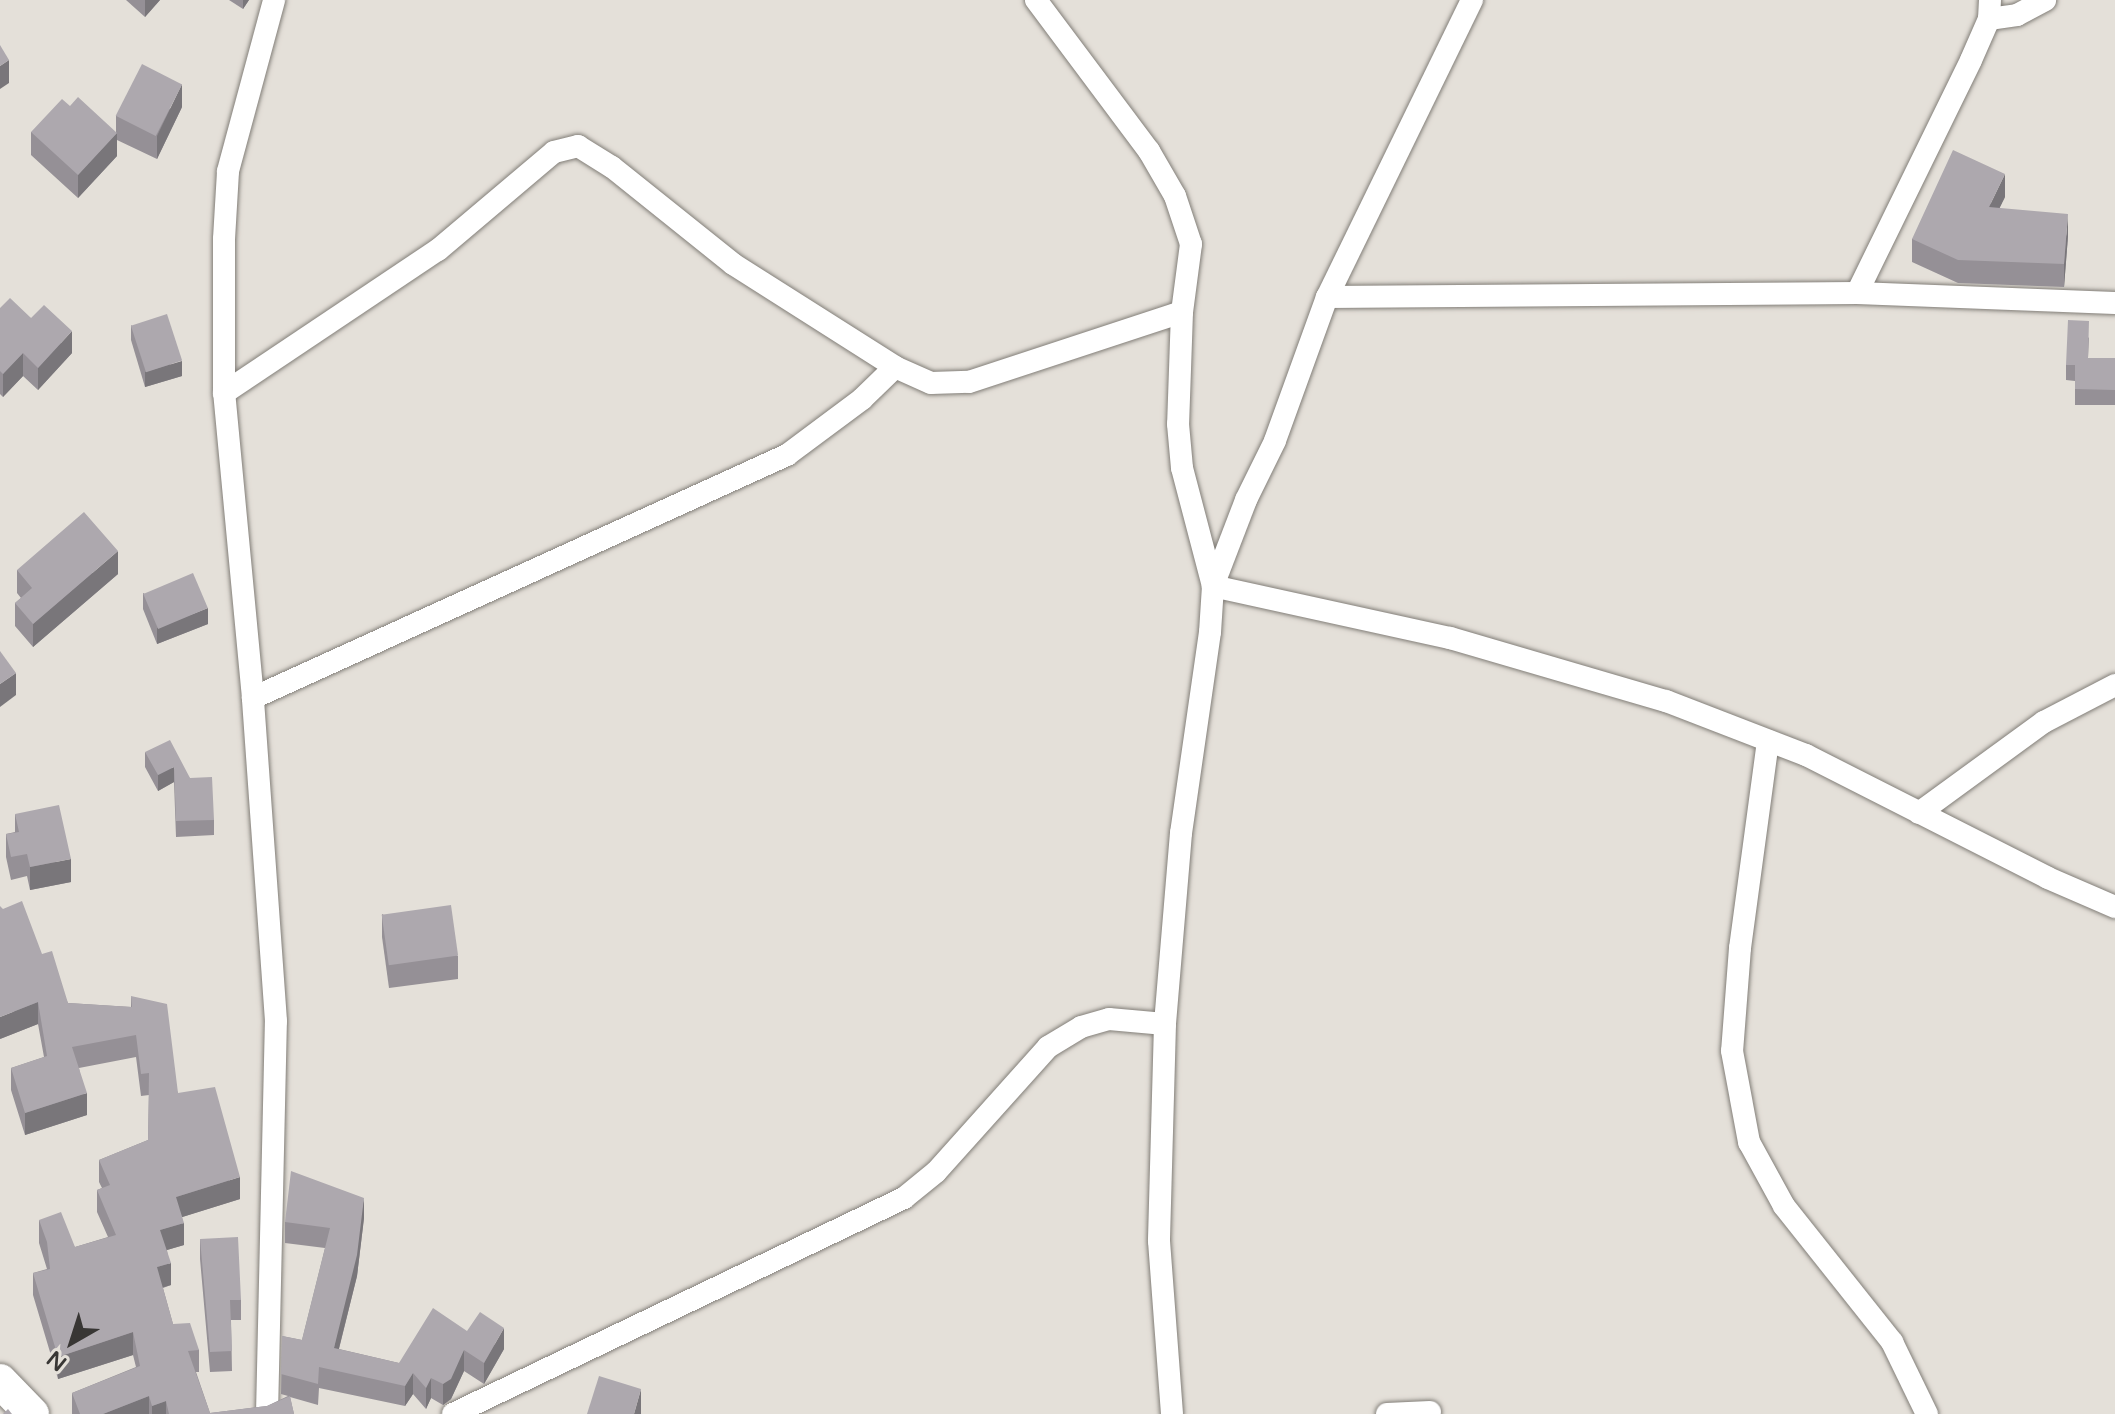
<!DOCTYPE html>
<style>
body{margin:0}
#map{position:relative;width:2115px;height:1414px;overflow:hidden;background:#e4e0d9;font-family:"Varela Round",sans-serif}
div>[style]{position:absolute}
.roads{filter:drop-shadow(0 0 2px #827e78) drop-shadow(0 0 2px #827e78)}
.street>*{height:22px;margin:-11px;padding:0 11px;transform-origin:11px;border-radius:11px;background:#fff}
.primary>*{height:34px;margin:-17px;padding:0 17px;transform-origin:17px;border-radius:17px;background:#fff}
.wall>*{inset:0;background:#959096}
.shaded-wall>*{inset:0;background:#79767a}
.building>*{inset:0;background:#ada8ae;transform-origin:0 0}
span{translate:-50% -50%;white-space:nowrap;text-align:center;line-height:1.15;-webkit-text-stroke:7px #e4e0d9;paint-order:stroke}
.north{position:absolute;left:32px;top:1302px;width:80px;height:80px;-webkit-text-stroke:6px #e4e0d9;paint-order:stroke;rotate:219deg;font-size:22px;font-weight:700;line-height:32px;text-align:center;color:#383634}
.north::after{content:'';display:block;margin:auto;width:28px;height:36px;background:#383634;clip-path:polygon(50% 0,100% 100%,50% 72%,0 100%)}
</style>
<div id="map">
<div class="roads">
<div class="street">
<div style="left:1036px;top:0;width:189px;rotate:53.2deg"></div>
<div style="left:1149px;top:151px;width:52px;rotate:60deg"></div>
<div style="left:1175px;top:196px;width:51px;rotate:71.6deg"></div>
<div style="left:1191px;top:244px;width:69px;rotate:97.5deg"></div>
<div style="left:1182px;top:312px;width:112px;rotate:92deg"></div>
<div style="left:1178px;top:424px;width:44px;rotate:84.8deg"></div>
<div style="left:1182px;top:468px;width:122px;rotate:75.3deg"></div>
<div style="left:1213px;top:586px;width:46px;rotate:93.7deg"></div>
<div style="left:1210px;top:632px;width:203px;rotate:98.2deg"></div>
<div style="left:1181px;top:833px;width:192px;rotate:94.8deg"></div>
<div style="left:1165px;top:1024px;width:217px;rotate:91.6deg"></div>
<div style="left:1159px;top:1241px;width:173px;rotate:85.7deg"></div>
<div style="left:1472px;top:0;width:331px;rotate:116deg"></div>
<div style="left:1327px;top:297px;width:153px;rotate:109.9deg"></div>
<div style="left:1275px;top:441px;width:66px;rotate:116.2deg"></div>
<div style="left:1246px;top:500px;width:92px;rotate:111deg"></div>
<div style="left:1213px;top:586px;width:243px;rotate:12.4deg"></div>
<div style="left:1450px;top:638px;width:225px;rotate:16.3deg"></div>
<div style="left:1666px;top:701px;width:150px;rotate:21.1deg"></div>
<div style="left:1806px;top:755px;width:271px;rotate:26.9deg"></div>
<div style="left:2048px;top:878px;width:73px;rotate:23.4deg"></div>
<div style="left:1989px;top:19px;width:28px;rotate:-8deg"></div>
<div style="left:2017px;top:15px;width:32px;rotate:-28deg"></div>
<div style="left:1857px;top:293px;width:259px;rotate:-63.9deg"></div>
<div style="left:1971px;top:60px;width:45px;rotate:-66.3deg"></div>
<div style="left:1989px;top:19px;width:19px;rotate:-87deg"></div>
<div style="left:1327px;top:297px;width:530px;rotate:-0.43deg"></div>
<div style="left:1857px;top:293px;width:258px;rotate:2.2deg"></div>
<div style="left:224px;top:393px;width:257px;rotate:-33.8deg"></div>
<div style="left:438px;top:250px;width:152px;rotate:-40.2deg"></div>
<div style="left:554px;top:152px;width:25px;rotate:-14deg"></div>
<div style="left:578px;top:146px;width:40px;rotate:32deg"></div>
<div style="left:612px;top:167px;width:155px;rotate:38.7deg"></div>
<div style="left:733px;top:264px;width:192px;rotate:32.4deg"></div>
<div style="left:895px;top:367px;width:39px;rotate:24deg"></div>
<div style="left:931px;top:383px;width:38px;rotate:-2deg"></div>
<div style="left:969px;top:382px;width:224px;rotate:-18.2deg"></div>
<div style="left:253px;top:698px;width:587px;rotate:-24.47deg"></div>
<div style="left:787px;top:455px;width:94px;rotate:-36.7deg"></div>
<div style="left:862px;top:399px;width:46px;rotate:-44.1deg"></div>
<div style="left:1768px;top:741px;width:209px;rotate:97.7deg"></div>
<div style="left:1740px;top:948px;width:103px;rotate:94.4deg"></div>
<div style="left:1732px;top:1051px;width:93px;rotate:79.4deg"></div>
<div style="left:1749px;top:1142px;width:73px;rotate:61.3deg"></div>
<div style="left:1784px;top:1206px;width:174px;rotate:51.5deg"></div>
<div style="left:1892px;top:1342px;width:80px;rotate:64.1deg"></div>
<div style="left:1919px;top:813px;width:155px;rotate:-36.1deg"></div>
<div style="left:2044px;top:722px;width:80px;rotate:-27.5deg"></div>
<div style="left:267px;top:1414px;width:393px;rotate:-88.7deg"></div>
<div style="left:276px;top:1021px;width:324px;rotate:-94.1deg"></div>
<div style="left:253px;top:698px;width:306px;rotate:-95.4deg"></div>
<div style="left:224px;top:393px;width:154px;rotate:-90deg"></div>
<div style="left:224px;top:239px;width:68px;rotate:-86.6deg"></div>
<div style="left:228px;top:171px;width:177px;rotate:-74.9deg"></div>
<div style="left:453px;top:1414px;width:500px;rotate:-25.59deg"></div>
<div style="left:904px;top:1198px;width:41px;rotate:-39.1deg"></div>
<div style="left:936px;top:1172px;width:168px;rotate:-48.1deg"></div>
<div style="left:1048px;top:1047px;width:39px;rotate:-31deg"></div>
<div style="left:1081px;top:1027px;width:29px;rotate:-16deg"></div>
<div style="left:1109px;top:1019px;width:56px;rotate:5.1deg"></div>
<div style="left:1387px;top:1414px;width:43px;rotate:-2.7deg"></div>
</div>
<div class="primary">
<div style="left:0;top:1381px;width:46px;rotate:45.9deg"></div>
</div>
</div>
<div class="wall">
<div style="clip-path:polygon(126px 0,160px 0,145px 17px)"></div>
<div style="clip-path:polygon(229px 0,249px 0,243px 9px)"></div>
<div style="clip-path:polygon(182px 107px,157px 159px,117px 140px,117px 156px,78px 198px,31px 155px,31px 132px,116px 132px,116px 116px)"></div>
<div style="clip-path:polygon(2005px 197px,1999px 208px,2068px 236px,2064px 287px,1958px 283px,1912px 262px,1912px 239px)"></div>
<div style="clip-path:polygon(0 308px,31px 318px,72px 353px,38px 390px,23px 376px,3px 397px,0 394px)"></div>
<div style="clip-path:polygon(131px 325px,182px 376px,145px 387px,131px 340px)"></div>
<div style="clip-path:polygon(2089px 337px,2088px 358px,2115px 358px,2115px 405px,2075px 405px,2075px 381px,2066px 380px,2066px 365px)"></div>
<div style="clip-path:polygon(17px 570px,118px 574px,33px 647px,15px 626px,15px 603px,21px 598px,17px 593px)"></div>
<div style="clip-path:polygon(143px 593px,208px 624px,157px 644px,143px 609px)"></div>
<div style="clip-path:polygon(145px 752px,190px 778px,214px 820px,214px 835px,176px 837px,174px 782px,158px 791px,145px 767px)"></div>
<div style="clip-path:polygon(15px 814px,71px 882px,30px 890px,27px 876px,11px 880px,6px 857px,6px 834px,15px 832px)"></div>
<div style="clip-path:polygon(382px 914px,458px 956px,458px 979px,389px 988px,382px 937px)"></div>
<div style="clip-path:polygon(42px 954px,68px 1003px,131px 1007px,131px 996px,178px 1093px,240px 1199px,182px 1217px,184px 1245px,167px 1250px,171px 1285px,163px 1288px,173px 1324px,199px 1350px,199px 1372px,196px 1372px,210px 1413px,267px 1406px,288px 1396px,281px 1394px,282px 1336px,302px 1340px,325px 1248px,285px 1243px,285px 1222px,364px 1218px,357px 1276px,339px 1349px,399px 1363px,467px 1331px,504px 1349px,484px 1384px,464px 1371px,451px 1399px,443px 1405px,431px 1398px,426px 1409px,413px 1394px,405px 1406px,319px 1388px,318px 1405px,290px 1397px,294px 1414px,72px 1414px,72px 1393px,136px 1367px,133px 1355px,58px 1379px,33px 1295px,33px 1273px,47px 1269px,39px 1243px,39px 1220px,75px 1247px,108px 1237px,97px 1212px,97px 1190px,102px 1188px,99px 1182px,99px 1160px,148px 1140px,149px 1095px,141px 1096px,136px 1057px,79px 1068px,87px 1115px,25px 1135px,11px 1090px,11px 1068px,44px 1057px,38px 1024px,0 1039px)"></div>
<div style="clip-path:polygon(200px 1239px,241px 1300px,241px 1320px,231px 1320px,232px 1371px,210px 1372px,200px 1259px)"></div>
</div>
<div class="shaded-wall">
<div style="clip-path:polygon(145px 0,160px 0,145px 17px)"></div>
<div style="clip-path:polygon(243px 0,249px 0,243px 9px)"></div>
<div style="clip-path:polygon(9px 60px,9px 83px,0 89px,0 66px)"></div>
<div style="clip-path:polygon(182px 84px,182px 107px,157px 159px,157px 136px)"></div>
<div style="clip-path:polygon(117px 133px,117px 156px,78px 198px,78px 175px)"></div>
<div style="clip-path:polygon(2005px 174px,2005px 197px,1989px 230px,1989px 207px)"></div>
<div style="clip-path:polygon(2068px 214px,2068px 236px,2064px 287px,2064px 264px)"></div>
<div style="clip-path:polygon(72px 331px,72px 353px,38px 390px,38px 368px)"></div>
<div style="clip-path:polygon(23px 353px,23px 376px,3px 397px,3px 374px)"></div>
<div style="clip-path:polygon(182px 361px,182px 376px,145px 387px,145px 372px)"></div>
<div style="clip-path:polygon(118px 551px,118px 574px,33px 647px,33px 624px)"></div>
<div style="clip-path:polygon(208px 608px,208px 624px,157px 644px,157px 628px)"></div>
<div style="clip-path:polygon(16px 673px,16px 695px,0 707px,0 684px)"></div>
<div style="clip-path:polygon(174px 767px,174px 782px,158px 791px,158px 775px)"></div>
<div style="clip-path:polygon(71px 859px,71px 882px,30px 890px,30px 867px)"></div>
<div style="clip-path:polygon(38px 1002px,38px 1024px,0 1039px,0 1017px)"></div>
<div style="clip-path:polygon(87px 1093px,87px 1115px,25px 1135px,25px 1113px)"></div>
<div style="clip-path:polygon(240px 1177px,240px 1199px,176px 1219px,176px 1197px)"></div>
<div style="clip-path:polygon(364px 1198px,364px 1218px,357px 1276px,334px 1368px,334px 1348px)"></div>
<div style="clip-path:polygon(184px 1223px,184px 1245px,160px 1252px,160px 1230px)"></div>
<div style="clip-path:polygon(171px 1263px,171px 1285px,157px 1289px,157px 1267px)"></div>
<div style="clip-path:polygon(504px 1328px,504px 1349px,484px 1384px,484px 1363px)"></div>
<div style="clip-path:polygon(133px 1332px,133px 1355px,58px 1379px,58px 1357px)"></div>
<div style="clip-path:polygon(464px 1350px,464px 1371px,451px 1399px,443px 1405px,443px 1384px)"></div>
<div style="clip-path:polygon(413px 1373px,413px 1394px,405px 1406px,405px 1386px)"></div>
<div style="clip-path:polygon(431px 1378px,431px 1398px,426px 1409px,426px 1388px)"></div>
<div style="clip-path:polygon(641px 1389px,641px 1414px,634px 1414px)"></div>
<div style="clip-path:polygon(149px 1396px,149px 1414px,103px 1414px)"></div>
<div style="clip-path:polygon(166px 1401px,166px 1414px,152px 1414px,152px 1406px)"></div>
</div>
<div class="building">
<div style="clip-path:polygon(0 45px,9px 60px,0 66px)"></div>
<div style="left:142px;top:64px;width:45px;height:58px;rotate:27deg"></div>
<div style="clip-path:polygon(78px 97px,117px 133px,78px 175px,31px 132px,62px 99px,70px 106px)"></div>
<div style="clip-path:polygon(1953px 150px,2005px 174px,1989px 207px,2068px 214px,2064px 264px,1958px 260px,1912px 239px)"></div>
<div style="clip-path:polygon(10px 298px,31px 318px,44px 305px,72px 331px,38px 368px,23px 353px,3px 374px,0 371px,0 308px)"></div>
<div style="left:167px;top:314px;width:49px;height:38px;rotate:72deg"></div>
<div style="clip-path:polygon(2068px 320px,2089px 321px,2088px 358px,2115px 358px,2115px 390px,2075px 389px,2075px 365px,2066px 365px)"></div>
<div style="clip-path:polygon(84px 512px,118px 551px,33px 624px,15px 603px,32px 588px,17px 570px)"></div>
<div style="left:193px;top:573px;width:38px;height:54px;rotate:67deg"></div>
<div style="clip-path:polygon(0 651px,16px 673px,0 684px)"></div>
<div style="clip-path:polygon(170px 740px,190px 778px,212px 777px,214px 820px,176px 821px,174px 767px,158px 775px,145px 752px)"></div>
<div style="clip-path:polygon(59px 805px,71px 859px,30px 867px,27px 854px,11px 857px,6px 834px,19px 832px,15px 814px)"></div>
<div style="clip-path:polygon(22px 901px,42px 954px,52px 951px,68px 1003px,132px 1007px,131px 996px,167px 1004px,178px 1093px,215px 1087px,240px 1177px,176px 1197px,184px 1223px,160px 1230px,171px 1263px,157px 1267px,173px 1324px,190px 1323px,199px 1350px,188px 1351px,210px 1413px,267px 1406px,290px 1396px,294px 1414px,169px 1414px,166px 1401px,152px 1406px,149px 1396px,103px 1414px,80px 1414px,72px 1393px,140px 1366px,133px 1332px,58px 1357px,33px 1273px,50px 1269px,47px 1242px,39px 1220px,61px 1212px,75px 1247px,116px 1235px,97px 1190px,110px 1185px,99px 1160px,148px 1140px,149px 1073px,141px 1074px,136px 1035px,72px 1047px,87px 1093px,25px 1113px,11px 1068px,47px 1056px,38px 1002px,0 1017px,0 906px,3px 909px)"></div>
<div style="left:451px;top:905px;width:51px;height:70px;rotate:82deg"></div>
<div style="clip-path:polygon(291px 1171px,364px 1198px,357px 1255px,334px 1348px,399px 1363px,433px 1308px,467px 1331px,480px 1312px,504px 1328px,484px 1363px,464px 1350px,451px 1379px,443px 1384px,431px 1378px,426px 1388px,413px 1373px,405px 1386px,319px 1367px,318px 1384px,281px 1374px,282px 1336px,302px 1340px,330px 1228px,285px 1222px)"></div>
<div style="clip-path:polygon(238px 1237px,241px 1300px,230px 1300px,232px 1351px,210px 1352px,200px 1239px)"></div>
<div style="clip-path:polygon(599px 1376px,641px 1389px,634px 1414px,587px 1414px)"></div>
<div style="clip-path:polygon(8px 1409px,12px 1414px,3px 1414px)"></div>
</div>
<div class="north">N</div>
</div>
